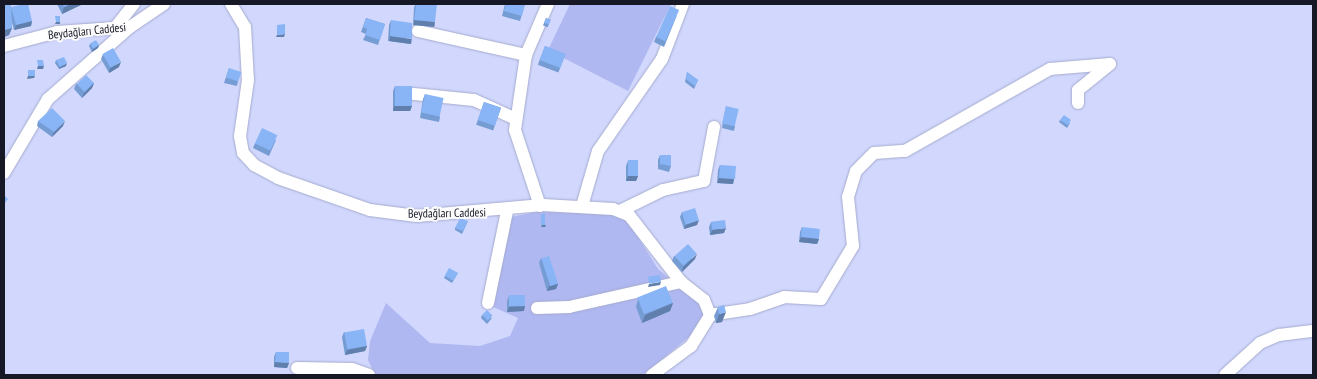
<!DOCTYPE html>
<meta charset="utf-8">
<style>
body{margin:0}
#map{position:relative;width:1317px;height:379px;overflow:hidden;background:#d2d8fd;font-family:"PT Sans Narrow",sans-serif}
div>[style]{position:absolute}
.green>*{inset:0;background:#b0b8f1}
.roads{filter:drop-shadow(0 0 1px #a5abce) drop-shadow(0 0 1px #a5abce)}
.minor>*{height:12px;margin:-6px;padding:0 6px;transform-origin:6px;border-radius:6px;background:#fff}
.wall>*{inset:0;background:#769cd4;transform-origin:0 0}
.shaded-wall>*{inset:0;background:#607fac;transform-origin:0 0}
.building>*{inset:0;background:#89b5f6;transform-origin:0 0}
span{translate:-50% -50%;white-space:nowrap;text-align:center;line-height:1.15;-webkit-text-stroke:4px #fcfcfc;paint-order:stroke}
.street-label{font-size:12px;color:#161825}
.frame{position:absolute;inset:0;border:5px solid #161825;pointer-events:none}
</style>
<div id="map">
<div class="green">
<div style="clip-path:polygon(570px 4px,671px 4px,628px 91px,548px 50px)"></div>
<div style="clip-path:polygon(537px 212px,610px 213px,628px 221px,658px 269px,700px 303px,704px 311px,701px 327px,643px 375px,375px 375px,368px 360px,370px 341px,386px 303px,430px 343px,480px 346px,510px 336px,518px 318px,491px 306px,511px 217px)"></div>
</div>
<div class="roads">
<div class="minor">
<div style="left:231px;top:4px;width:27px;rotate:59deg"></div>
<div style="left:245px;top:27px;width:53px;rotate:86.8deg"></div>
<div style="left:248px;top:80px;width:57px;rotate:98.1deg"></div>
<div style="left:240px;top:136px;width:17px;rotate:80deg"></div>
<div style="left:243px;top:153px;width:16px;rotate:47deg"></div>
<div style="left:254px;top:165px;width:27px;rotate:28deg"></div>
<div style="left:278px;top:178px;width:97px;rotate:19.2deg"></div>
<div style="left:370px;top:210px;width:47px;rotate:7.3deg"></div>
<div style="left:417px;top:216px;width:126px;rotate:-5deg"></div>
<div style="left:543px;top:205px;width:70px;rotate:3.3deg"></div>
<div style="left:613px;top:209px;width:17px;rotate:21deg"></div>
<div style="left:629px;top:215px;width:85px;rotate:52.2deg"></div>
<div style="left:681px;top:282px;width:29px;rotate:38deg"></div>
<div style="left:704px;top:300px;width:16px;rotate:68deg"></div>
<div style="left:115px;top:28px;width:31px;rotate:-52deg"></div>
<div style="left:418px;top:31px;width:111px;rotate:12.5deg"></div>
<div style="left:4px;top:46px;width:55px;rotate:-14.8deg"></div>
<div style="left:57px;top:32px;width:73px;rotate:-3.9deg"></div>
<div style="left:130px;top:27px;width:41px;rotate:-34.1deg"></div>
<div style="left:414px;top:94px;width:60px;rotate:5.7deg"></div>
<div style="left:474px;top:100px;width:46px;rotate:24.3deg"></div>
<div style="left:4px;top:173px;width:86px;rotate:-59.3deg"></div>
<div style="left:48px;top:99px;width:109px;rotate:-41.3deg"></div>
<div style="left:540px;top:206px;width:80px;rotate:-108.2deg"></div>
<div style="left:515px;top:130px;width:76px;rotate:-81.7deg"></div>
<div style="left:526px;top:55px;width:56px;rotate:-66.7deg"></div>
<div style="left:582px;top:206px;width:57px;rotate:-73.8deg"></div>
<div style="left:598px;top:151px;width:112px;rotate:-55.2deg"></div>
<div style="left:662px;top:59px;width:59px;rotate:-69.1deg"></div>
<div style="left:620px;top:211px;width:48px;rotate:-26deg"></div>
<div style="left:663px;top:190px;width:42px;rotate:-12.4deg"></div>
<div style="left:704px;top:181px;width:55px;rotate:-79.5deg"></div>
<div style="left:488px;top:303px;width:94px;rotate:-78.3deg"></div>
<div style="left:537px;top:308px;width:32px;rotate:-2deg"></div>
<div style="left:569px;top:307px;width:115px;rotate:-12.6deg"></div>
<div style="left:710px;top:315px;width:40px;rotate:-8.5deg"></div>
<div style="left:750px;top:309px;width:36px;rotate:-19deg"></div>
<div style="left:784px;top:297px;width:37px;rotate:3deg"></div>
<div style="left:821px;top:299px;width:62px;rotate:-58.9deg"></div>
<div style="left:853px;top:246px;width:49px;rotate:-95.8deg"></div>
<div style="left:848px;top:197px;width:27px;rotate:-73deg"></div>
<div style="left:856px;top:171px;width:25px;rotate:-45deg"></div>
<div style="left:874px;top:153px;width:31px;rotate:-4deg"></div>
<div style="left:905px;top:151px;width:167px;rotate:-29.5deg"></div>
<div style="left:1050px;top:69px;width:60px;rotate:-4.8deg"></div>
<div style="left:1110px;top:64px;width:41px;rotate:140.9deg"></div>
<div style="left:1078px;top:90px;width:13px;rotate:90deg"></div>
<div style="left:297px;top:368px;width:55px;rotate:1deg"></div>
<div style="left:352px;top:369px;width:18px;rotate:19deg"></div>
<div style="left:652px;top:375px;width:49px;rotate:-36.6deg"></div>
<div style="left:691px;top:346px;width:36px;rotate:-58deg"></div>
<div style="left:1225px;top:375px;width:47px;rotate:-42.4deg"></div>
<div style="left:1260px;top:343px;width:21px;rotate:-23deg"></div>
<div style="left:1279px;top:335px;width:34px;rotate:-7deg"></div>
</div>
</div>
<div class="wall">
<div style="clip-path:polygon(57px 4px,83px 4px,62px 14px)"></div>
<div style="clip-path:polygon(416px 4px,433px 4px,433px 27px,413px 25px,414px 7px)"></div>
<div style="clip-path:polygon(505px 4px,525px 4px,520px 21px,502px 16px)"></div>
<div style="clip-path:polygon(4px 5px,11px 8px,32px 21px,31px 26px,14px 30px,11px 19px,12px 28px,9px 35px,4px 37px)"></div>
<div style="clip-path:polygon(677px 15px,664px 47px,654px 42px,656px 37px)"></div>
<div style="clip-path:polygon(366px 18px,385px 24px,378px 45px,363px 40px,366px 34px,361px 32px)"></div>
<div style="left:546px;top:18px;width:5px;height:8px;rotate:22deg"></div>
<div style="clip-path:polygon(391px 20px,410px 44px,388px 41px,389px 25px)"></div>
<div style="clip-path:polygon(90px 44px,99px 45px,98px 48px,92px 52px,89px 46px)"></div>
<div style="left:545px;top:46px;width:22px;height:20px;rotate:21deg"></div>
<div style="clip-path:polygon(103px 54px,119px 67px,109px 73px,101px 59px)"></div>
<div style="clip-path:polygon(56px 60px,66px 66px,59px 69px,55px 63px)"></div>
<div style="clip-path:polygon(229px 68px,238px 81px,237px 86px,224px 83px)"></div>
<div style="clip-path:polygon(687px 72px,698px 80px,694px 89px,685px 82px)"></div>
<div style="clip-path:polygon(94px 83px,92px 88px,82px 98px,74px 89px,76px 84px)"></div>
<div style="clip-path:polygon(395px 86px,412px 106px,410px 111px,393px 111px,393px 91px)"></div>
<div style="clip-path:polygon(425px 94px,440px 117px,439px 122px,420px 118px,423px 99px)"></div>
<div style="left:484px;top:102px;width:18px;height:24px;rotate:19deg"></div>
<div style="clip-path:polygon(726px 106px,735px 126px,734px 131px,722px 128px,725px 111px)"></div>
<div style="clip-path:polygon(1060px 120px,1070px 123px,1067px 128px,1059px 122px)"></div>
<div style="clip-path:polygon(38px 121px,63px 126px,52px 137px,37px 126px)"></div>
<div style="clip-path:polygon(276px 140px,269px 156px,253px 148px,255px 143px)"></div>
<div style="clip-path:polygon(660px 155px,671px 166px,669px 172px,658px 169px,658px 160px)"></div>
<div style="clip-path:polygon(628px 161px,638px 176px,636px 181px,626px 181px,626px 166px)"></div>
<div style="clip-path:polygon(720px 165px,734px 179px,733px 184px,717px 183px,718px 170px)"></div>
<div style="clip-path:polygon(682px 212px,697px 225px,684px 229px,680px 217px)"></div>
<div style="clip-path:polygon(468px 221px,462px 234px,455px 230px,455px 228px)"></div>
<div style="clip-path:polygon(711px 222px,724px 233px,710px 235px,709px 227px)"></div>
<div style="clip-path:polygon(802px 227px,819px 239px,817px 244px,799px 242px,800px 232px)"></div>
<div style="clip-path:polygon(674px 256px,695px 259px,682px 272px,672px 261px)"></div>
<div style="clip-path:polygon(541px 258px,558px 284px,556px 289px,547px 291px,539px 263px)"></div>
<div style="clip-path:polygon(458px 273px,452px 283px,444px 278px,445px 276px)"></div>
<div style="clip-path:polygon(509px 296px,524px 311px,507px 312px,507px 301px)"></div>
<div style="clip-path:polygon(638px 299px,673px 303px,670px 311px,642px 323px,636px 307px)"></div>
<div style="clip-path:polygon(718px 307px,722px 322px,716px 323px,714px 316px)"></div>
<div style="clip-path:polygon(482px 315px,492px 318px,487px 324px,481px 318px)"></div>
<div style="clip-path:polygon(344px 332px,367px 346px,365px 351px,345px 355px,342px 337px)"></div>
<div style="clip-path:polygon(276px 352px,289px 363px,287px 368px,274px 367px,274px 357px)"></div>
</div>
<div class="shaded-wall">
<div style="clip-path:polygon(71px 4px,83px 4px,62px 14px,64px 7px)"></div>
<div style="left:414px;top:20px;width:21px;height:5px;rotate:5deg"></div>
<div style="clip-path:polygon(32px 21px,31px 26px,14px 30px,16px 25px)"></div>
<div style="clip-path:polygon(56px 22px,60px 22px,60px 24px,55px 24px)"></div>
<div style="clip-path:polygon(12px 28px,9px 35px,4px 37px,4px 30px)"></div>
<div style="clip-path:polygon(285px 34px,284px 37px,276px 37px,277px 35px)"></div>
<div style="left:390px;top:36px;width:22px;height:5px;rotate:8deg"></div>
<div style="clip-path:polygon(99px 45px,98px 48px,92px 52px,93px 49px)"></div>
<div style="clip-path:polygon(121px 62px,119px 67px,109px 73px,110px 68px)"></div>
<div style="clip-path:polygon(67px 63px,66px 66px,59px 69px,60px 67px)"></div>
<div style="clip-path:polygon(38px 66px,44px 66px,43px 69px,37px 69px)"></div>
<div style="clip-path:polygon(28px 76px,35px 76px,34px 78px,27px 79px)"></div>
<div style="clip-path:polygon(94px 83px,92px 88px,82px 98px,84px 93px)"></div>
<div style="clip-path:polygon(394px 106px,412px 106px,410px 111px,393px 111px)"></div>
<div style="clip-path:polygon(65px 121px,63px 126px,52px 137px,54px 132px)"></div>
<div style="clip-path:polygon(628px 176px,638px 176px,636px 181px,626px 181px)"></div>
<div style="clip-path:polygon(719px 178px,734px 179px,733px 184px,717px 183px)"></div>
<div style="clip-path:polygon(699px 220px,697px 225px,684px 229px,686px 224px)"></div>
<div style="clip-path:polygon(542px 225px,546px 225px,545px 227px,541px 227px)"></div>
<div style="clip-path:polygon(726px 228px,724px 233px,710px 235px,712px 230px)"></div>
<div style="clip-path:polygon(801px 237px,819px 239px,817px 244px,799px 242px)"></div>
<div style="clip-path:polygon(697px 254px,695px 259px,682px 272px,683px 267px)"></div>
<div style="clip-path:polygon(661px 282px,660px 285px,648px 287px,649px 284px)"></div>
<div style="clip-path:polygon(558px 284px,556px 289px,547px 291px,549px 286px)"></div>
<div style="clip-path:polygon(673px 303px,670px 311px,642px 323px,645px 315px)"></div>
<div style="clip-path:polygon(525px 306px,524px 311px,507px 312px,509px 307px)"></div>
<div style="clip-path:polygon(726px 312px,722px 322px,716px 323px,719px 314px)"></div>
<div style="clip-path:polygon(367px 346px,365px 351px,345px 355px,347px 350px)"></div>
<div style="clip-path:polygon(275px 362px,289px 363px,287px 368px,274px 367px)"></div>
</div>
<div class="building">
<div style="clip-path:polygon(24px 4px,28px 4px,32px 21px,16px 25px,11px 7px)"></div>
<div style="clip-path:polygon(63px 4px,71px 4px,64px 7px)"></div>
<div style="clip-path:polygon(416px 4px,437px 4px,435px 22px,414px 20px)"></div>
<div style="clip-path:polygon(506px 4px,525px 4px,522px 16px,504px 11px)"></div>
<div style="clip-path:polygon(4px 5px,11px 5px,12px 28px,4px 30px)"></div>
<div style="left:670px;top:6px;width:10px;height:34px;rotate:24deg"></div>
<div style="clip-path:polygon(55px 16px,60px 16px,60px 22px,56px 22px)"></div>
<div style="clip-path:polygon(366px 18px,385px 24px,380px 40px,365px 35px,367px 29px,363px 27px)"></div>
<div style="left:546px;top:18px;width:5px;height:5px;rotate:22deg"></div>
<div style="clip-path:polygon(391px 20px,412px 23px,412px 39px,390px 36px)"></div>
<div style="clip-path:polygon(285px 24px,285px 34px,277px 35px,277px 25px)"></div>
<div style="left:96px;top:40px;width:6px;height:7px;rotate:59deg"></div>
<div style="left:545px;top:46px;width:22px;height:15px;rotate:21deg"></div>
<div style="left:113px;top:48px;width:16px;height:12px;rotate:60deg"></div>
<div style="clip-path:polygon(64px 57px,67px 63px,60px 67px,56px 60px)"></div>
<div style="clip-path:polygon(37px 60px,43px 60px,44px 66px,38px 66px)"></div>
<div style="left:229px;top:68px;width:13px;height:10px;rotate:18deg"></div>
<div style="left:28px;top:70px;width:7px;height:6px"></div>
<div style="clip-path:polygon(687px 72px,698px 80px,695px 86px,686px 79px)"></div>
<div style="left:86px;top:75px;width:11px;height:13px;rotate:45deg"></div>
<div style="left:395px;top:86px;width:17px;height:20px"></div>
<div style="left:425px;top:94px;width:19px;height:19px;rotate:12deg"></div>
<div style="left:484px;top:102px;width:18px;height:19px;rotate:19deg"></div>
<div style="left:726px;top:106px;width:13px;height:18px;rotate:13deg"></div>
<div style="clip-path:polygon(52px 108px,65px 121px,54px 132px,38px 121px)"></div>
<div style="clip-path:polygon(1064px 115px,1071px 120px,1068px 125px,1060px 120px)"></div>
<div style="left:262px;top:128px;width:17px;height:17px;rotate:25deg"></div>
<div style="clip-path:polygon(660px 155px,671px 155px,671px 166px,660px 164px)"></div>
<div style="left:638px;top:160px;width:16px;height:10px;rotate:90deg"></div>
<div style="left:720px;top:165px;width:16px;height:13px;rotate:4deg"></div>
<div style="clip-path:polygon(4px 195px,8px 199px,4px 204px)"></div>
<div style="left:695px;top:208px;width:13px;height:14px;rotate:72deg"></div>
<div style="left:541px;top:214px;width:4px;height:11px"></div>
<div style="clip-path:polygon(460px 218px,468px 221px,463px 231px,455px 228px)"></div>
<div style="left:725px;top:220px;width:8px;height:14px;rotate:83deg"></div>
<div style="left:802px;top:227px;width:18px;height:10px;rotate:6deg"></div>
<div style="left:688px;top:244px;width:13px;height:18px;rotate:48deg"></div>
<div style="left:549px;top:256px;width:29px;height:8px;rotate:72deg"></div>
<div style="left:449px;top:268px;width:10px;height:9px;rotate:29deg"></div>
<div style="left:660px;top:275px;width:7px;height:12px;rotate:82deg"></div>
<div style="left:666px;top:286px;width:18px;height:31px;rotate:68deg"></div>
<div style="left:525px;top:295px;width:11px;height:16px;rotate:90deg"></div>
<div style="clip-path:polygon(724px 305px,726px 312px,719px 314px,718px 307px)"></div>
<div style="left:487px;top:310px;width:8px;height:7px;rotate:45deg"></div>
<div style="left:364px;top:329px;width:17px;height:20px;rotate:80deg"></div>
<div style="clip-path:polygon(276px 352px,289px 352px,289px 363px,275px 362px)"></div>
</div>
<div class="street-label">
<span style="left:87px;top:31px;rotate:-6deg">Beydağları Caddesi</span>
<span style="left:447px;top:213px;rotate:-1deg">Beydağları Caddesi</span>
</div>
<div class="frame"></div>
</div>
